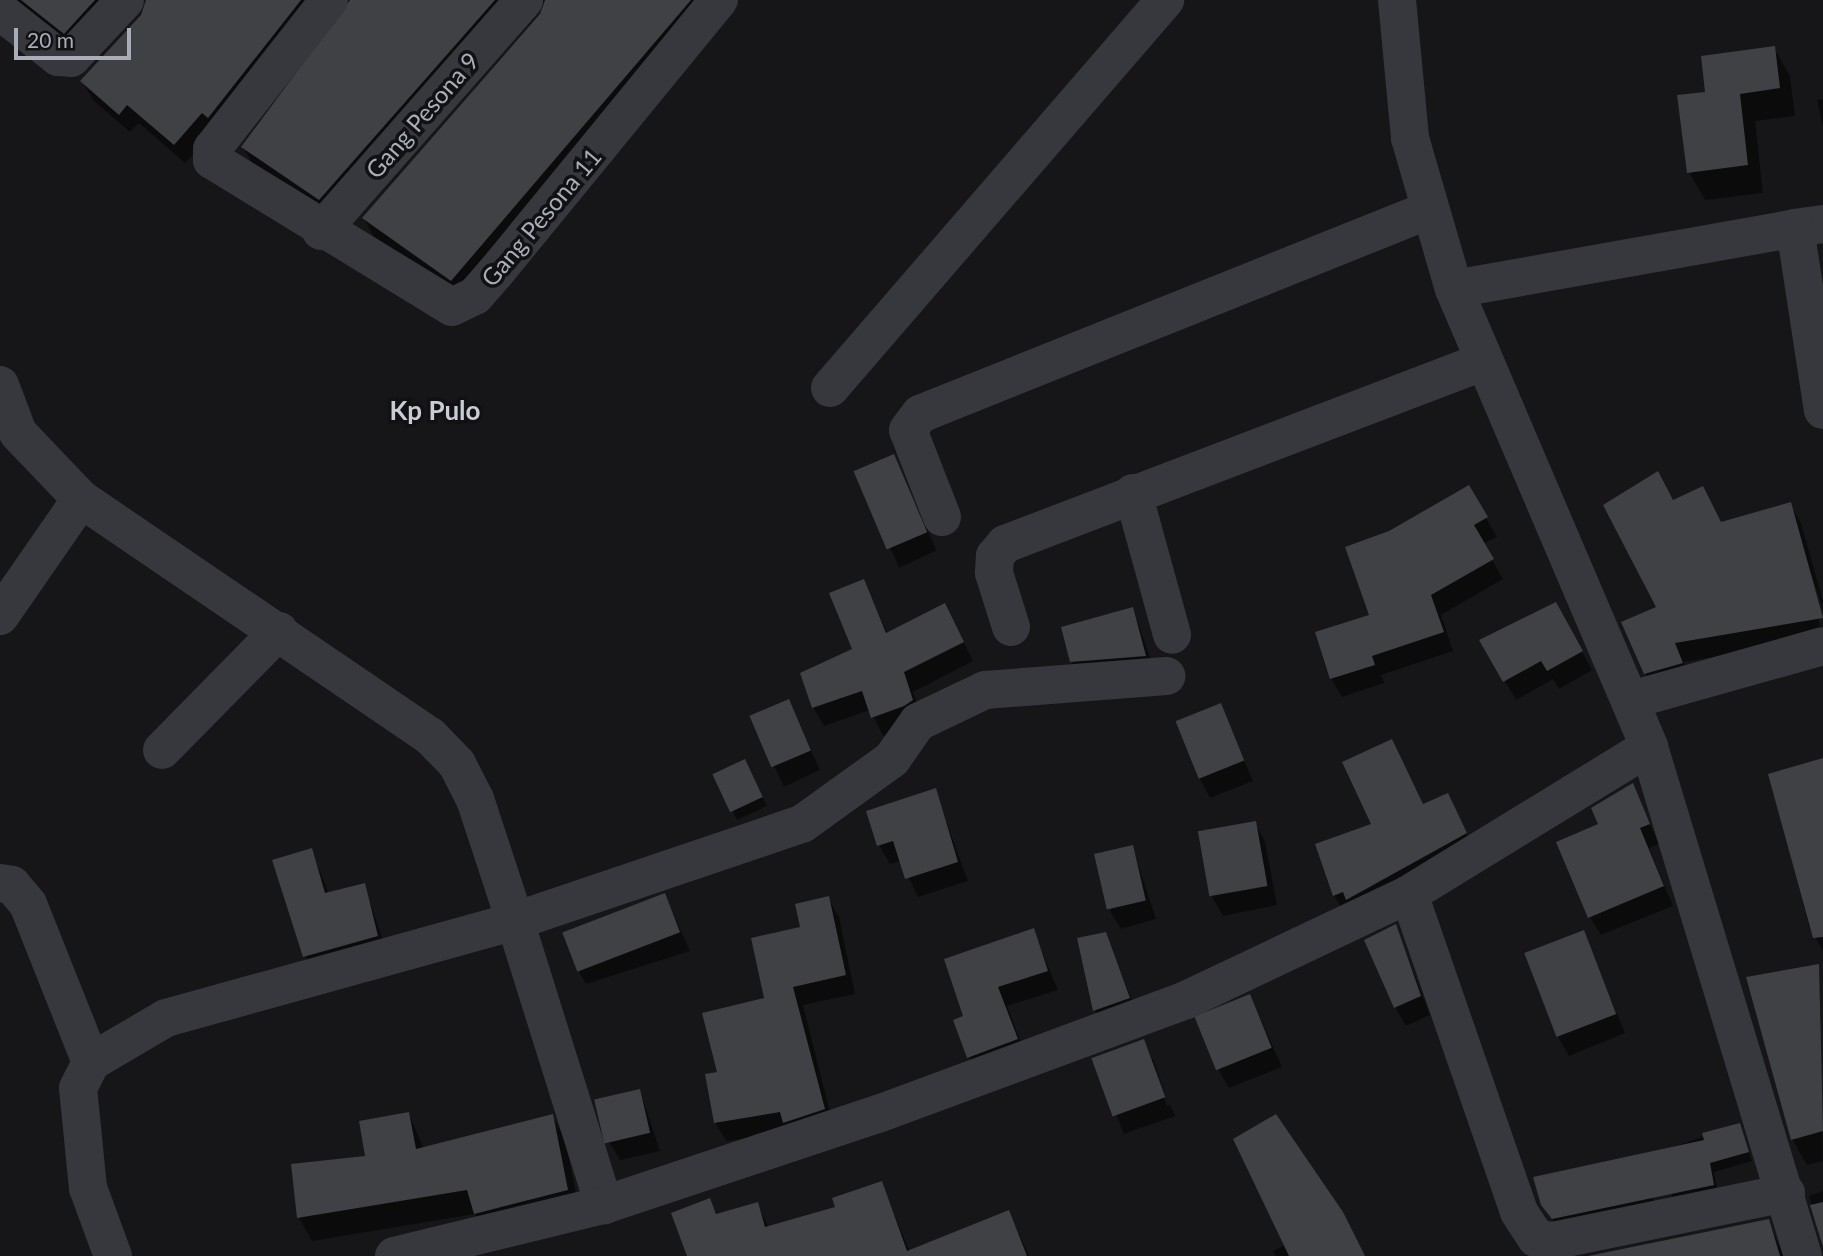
<!DOCTYPE html>
<style>
body{margin:0}
#map{position:relative;width:1823px;height:1256px;overflow:hidden;background:#161618;font-family:Lato,sans-serif}
div>[style]{position:absolute}
.shadow>*{inset:0;background:#0007;transform-origin:0 0}
.building>*{inset:0;background:#404145;transform-origin:0 0}
.minor>*{height:38px;margin:-19px;padding:0 19px;transform-origin:19px;border-radius:19px;background:#37383d}
span{translate:-50% -50%;white-space:nowrap;text-align:center;line-height:1.15;-webkit-text-stroke:7px #111113;paint-order:stroke}
.street-label{font-size:24px;color:#a8adb8}
.neighbourhood-label{font-size:26px;color:#c9ccd4;font-weight:700}
.scale{position:absolute;left:14px;top:28px;width:117px;height:32px;box-sizing:border-box;border:4px solid #a8adb8;border-top:0;padding-left:9px;font-size:21px;line-height:24px;white-space:nowrap;color:#a8adb8;-webkit-text-stroke:5px #111113;paint-order:stroke}
</style>
<div id="map">
<div class="shadow">
<div style="clip-path:polygon(0 0,131px 0,75px 51px)"></div>
<div style="clip-path:polygon(147px 0,336px 0,185px 163px,139px 123px,130px 132px,93px 100px,82px 81px,143px 15px)"></div>
<div style="clip-path:polygon(525px 0,330px 218px,254px 166px,243px 147px,349px 0)"></div>
<div style="clip-path:polygon(542px 0,717px 0,463px 299px,374px 237px,364px 218px,542px 15px)"></div>
<div style="clip-path:polygon(1774px 48px,1790px 76px,1795px 116px,1755px 121px,1763px 193px,1705px 200px,1689px 172px,1707px 93px)"></div>
<div style="clip-path:polygon(1823px 99px,1823px 127px,1817px 100px)"></div>
<div style="left:893px;top:457px;width:103px;height:41px;rotate:65deg"></div>
<div style="clip-path:polygon(1658px 473px,1674px 502px,1721px 523px,1790px 505px,1801px 523px,1823px 601px,1823px 609px,1794px 522px,1823px 638px,1684px 662px,1692px 682px,1656px 692px,1645px 673px,1658px 608px,1605px 505px)"></div>
<div style="clip-path:polygon(1468px 487px,1497px 537px,1483px 544px,1503px 579px,1441px 615px,1453px 651px,1381px 675px,1384px 683px,1342px 697px,1331px 678px,1372px 616px,1389px 533px)"></div>
<div style="clip-path:polygon(863px 581px,888px 634px,955px 624px,973px 661px,913px 692px,923px 719px,883px 736px,870px 710px,824px 726px,813px 707px,854px 650px)"></div>
<div style="clip-path:polygon(1133px 609px,1156px 674px,1082px 680px,1071px 661px)"></div>
<div style="clip-path:polygon(1566px 623px,1592px 670px,1559px 689px,1553px 679px,1516px 700px,1481px 641px)"></div>
<div style="left:788px;top:701px;width:76px;height:40px;rotate:65deg"></div>
<div style="clip-path:polygon(1220px 705px,1253px 781px,1210px 798px,1200px 779px)"></div>
<div style="clip-path:polygon(1391px 741px,1424px 806px,1447px 795px,1476px 852px,1345px 914px,1334px 895px,1374px 825px)"></div>
<div style="clip-path:polygon(1823px 760px,1823px 951px,1809px 926px,1770px 775px)"></div>
<div style="clip-path:polygon(749px 770px,767px 806px,737px 820px,714px 775px)"></div>
<div style="clip-path:polygon(1632px 786px,1659px 844px,1649px 848px,1673px 906px,1601px 935px,1590px 917px,1600px 825px)"></div>
<div style="clip-path:polygon(935px 791px,968px 881px,918px 897px,901px 861px,890px 864px,879px 845px)"></div>
<div style="clip-path:polygon(1255px 823px,1265px 842px,1277px 905px,1223px 916px,1212px 897px)"></div>
<div style="clip-path:polygon(1132px 846px,1156px 919px,1121px 929px,1110px 911px)"></div>
<div style="clip-path:polygon(311px 850px,329px 894px,364px 885px,388px 955px,316px 975px,305px 956px)"></div>
<div style="clip-path:polygon(665px 895px,690px 951px,586px 984px,575px 965px)"></div>
<div style="clip-path:polygon(828px 898px,839px 917px,855px 994px,803px 1005px,834px 1128px,726px 1141px,715px 1122px,719px 1074px,802px 929px)"></div>
<div style="clip-path:polygon(1396px 927px,1430px 1015px,1406px 1026px,1395px 1007px)"></div>
<div style="clip-path:polygon(1033px 930px,1058px 990px,1007px 1006px,1027px 1058px,980px 1075px,969px 1057px,965px 1017px)"></div>
<div style="clip-path:polygon(1583px 932px,1625px 1033px,1569px 1056px,1558px 1037px)"></div>
<div style="clip-path:polygon(1105px 934px,1139px 1017px,1105px 1029px,1095px 1010px,1079px 940px)"></div>
<div style="clip-path:polygon(1818px 966px,1823px 1161px,1807px 1165px,1792px 1139px)"></div>
<div style="clip-path:polygon(1250px 996px,1282px 1067px,1229px 1088px,1218px 1069px)"></div>
<div style="clip-path:polygon(evenodd,1144px 1041px,1175px 1116px,1124px 1134px,1094px 1059px,1144px 1041px,1150px 1059px,1153px 1059px,1170px 1105px,1167px 1106px,1150px 1059px)"></div>
<div style="clip-path:polygon(640px 1091px,660px 1151px,620px 1160px,609px 1142px)"></div>
<div style="clip-path:polygon(409px 1114px,424px 1149px,552px 1116px,565px 1139px,580px 1213px,489px 1237px,475px 1214px,312px 1241px,299px 1218px)"></div>
<div style="clip-path:polygon(1739px 1125px,1752px 1161px,1714px 1172px,1718px 1194px,1676px 1203px,1651px 1154px)"></div>
<div style="clip-path:polygon(1646px 1166px,1655px 1207px,1558px 1227px,1542px 1204px)"></div>
<div style="clip-path:polygon(881px 1183px,910px 1252px,1009px 1213px,1029px 1256px,689px 1256px,710px 1201px,718px 1216px,757px 1204px,769px 1228px,837px 1208px)"></div>
<div style="clip-path:polygon(1823px 1191px,1823px 1248px,1809px 1196px)"></div>
<div style="clip-path:polygon(1768px 1221px,1784px 1256px,1700px 1256px)"></div>
<div style="clip-path:polygon(1285px 1245px,1364px 1256px,1276px 1256px,1273px 1251px)"></div>
</div>
<div class="building">
<div style="clip-path:polygon(21px 0,95px 0,64px 34px)"></div>
<div style="clip-path:polygon(146px 0,301px 0,208px 118px,202px 113px,174px 145px,127px 105px,119px 115px,80px 81px,141px 15px)"></div>
<div style="clip-path:polygon(350px 0,495px 0,319px 200px,241px 147px)"></div>
<div style="clip-path:polygon(545px 0,691px 0,451px 281px,362px 218px,540px 14px)"></div>
<div style="clip-path:polygon(1775px 46px,1780px 88px,1740px 94px,1748px 165px,1687px 173px,1677px 95px,1705px 92px,1701px 56px)"></div>
<div style="left:894px;top:454px;width:85px;height:44px;rotate:67deg"></div>
<div style="clip-path:polygon(1658px 471px,1673px 500px,1703px 486px,1721px 522px,1791px 502px,1823px 618px,1675px 643px,1683px 663px,1644px 674px,1621px 622px,1656px 607px,1603px 505px)"></div>
<div style="clip-path:polygon(1469px 485px,1488px 517px,1474px 525px,1494px 559px,1431px 595px,1444px 632px,1372px 656px,1375px 665px,1330px 679px,1315px 632px,1369px 615px,1345px 547px,1389px 531px)"></div>
<div style="clip-path:polygon(864px 579px,886px 633px,945px 603px,964px 642px,904px 672px,913px 700px,904px 706px,871px 718px,862px 691px,812px 708px,800px 673px,852px 649px,829px 593px)"></div>
<div style="clip-path:polygon(1556px 602px,1583px 651px,1547px 671px,1541px 661px,1503px 682px,1479px 640px)"></div>
<div style="clip-path:polygon(1133px 607px,1146px 656px,1070px 662px,1061px 627px)"></div>
<div style="left:789px;top:699px;width:56px;height:43px;rotate:67deg"></div>
<div style="left:1221px;top:703px;width:62px;height:49px;rotate:68deg"></div>
<div style="clip-path:polygon(1392px 739px,1423px 804px,1448px 793px,1467px 833px,1346px 900px,1343px 892px,1333px 896px,1315px 844px,1371px 824px,1342px 762px)"></div>
<div style="clip-path:polygon(1823px 758px,1823px 937px,1813px 938px,1768px 774px)"></div>
<div style="left:745px;top:759px;width:42px;height:36px;rotate:65deg"></div>
<div style="clip-path:polygon(1633px 783px,1650px 824px,1640px 828px,1664px 886px,1588px 918px,1556px 842px,1598px 824px,1591px 808px)"></div>
<div style="clip-path:polygon(936px 788px,958px 862px,905px 879px,893px 841px,877px 846px,866px 811px)"></div>
<div style="left:1256px;top:821px;width:66px;height:59px;rotate:80deg"></div>
<div style="left:1133px;top:845px;width:57px;height:40px;rotate:77deg"></div>
<div style="clip-path:polygon(312px 848px,325px 893px,365px 883px,378px 936px,303px 957px,272px 860px)"></div>
<div style="left:665px;top:893px;width:42px;height:110px;rotate:69deg"></div>
<div style="clip-path:polygon(829px 896px,846px 975px,793px 987px,825px 1109px,783px 1123px,780px 1112px,714px 1123px,705px 1074px,717px 1072px,702px 1013px,764px 998px,751px 938px,800px 927px,795px 904px)"></div>
<div style="clip-path:polygon(1396px 924px,1421px 996px,1394px 1008px,1364px 940px)"></div>
<div style="clip-path:polygon(1034px 928px,1048px 971px,998px 987px,1018px 1039px,967px 1058px,953px 1020px,963px 1016px,944px 959px)"></div>
<div style="left:1584px;top:930px;width:90px;height:64px;rotate:69deg"></div>
<div style="clip-path:polygon(1106px 932px,1130px 998px,1093px 1011px,1077px 938px)"></div>
<div style="clip-path:polygon(1819px 964px,1823px 1131px,1791px 1140px,1746px 977px)"></div>
<div style="left:1250px;top:994px;width:58px;height:60px;rotate:68deg"></div>
<div style="left:1144px;top:1039px;width:62px;height:56px;rotate:70deg"></div>
<div style="left:640px;top:1089px;width:45px;height:47px;rotate:77deg"></div>
<div style="clip-path:polygon(409px 1112px,416px 1149px,553px 1114px,568px 1190px,474px 1214px,467px 1190px,297px 1218px,291px 1164px,365px 1156px,359px 1121px)"></div>
<div style="clip-path:polygon(1276px 1114px,1343px 1212px,1365px 1256px,1289px 1256px,1233px 1139px)"></div>
<div style="clip-path:polygon(1740px 1123px,1749px 1152px,1710px 1163px,1714px 1185px,1552px 1219px,1541px 1205px,1533px 1177px,1704px 1140px,1702px 1133px)"></div>
<div style="clip-path:polygon(882px 1181px,907px 1251px,1009px 1210px,1027px 1256px,687px 1256px,671px 1213px,710px 1198px,716px 1214px,758px 1202px,765px 1227px,835px 1207px,832px 1198px)"></div>
<div style="clip-path:polygon(1823px 1202px,1823px 1247px,1810px 1205px)"></div>
<div style="clip-path:polygon(1769px 1219px,1780px 1256px,1588px 1256px)"></div>
</div>
<div class="minor">
<div style="left:329px;top:0;width:189px;rotate:128.1deg"></div>
<div style="left:212px;top:149px;width:11px;rotate:90deg"></div>
<div style="left:212px;top:160px;width:281px;rotate:31.5deg"></div>
<div style="left:452px;top:307px;width:25px;rotate:-26deg"></div>
<div style="left:475px;top:296px;width:32px;rotate:-49deg"></div>
<div style="left:496px;top:272px;width:352px;rotate:-50.7deg"></div>
<div style="left:1397px;top:0;width:139px;rotate:84.6deg"></div>
<div style="left:1410px;top:138px;width:157px;rotate:73.8deg"></div>
<div style="left:1454px;top:289px;width:498px;rotate:66.9deg"></div>
<div style="left:1649px;top:747px;width:532px;rotate:73.17deg"></div>
<div style="left:0;top:11px;width:74px;rotate:38.4deg"></div>
<div style="left:58px;top:57px;width:13px;rotate:4deg"></div>
<div style="left:71px;top:58px;width:79px;rotate:-47deg"></div>
<div style="left:1823px;top:224px;width:28px;rotate:172deg"></div>
<div style="left:1795px;top:228px;width:184px;rotate:81.3deg"></div>
<div style="left:321px;top:231px;width:308px;rotate:-48.7deg"></div>
<div style="left:1454px;top:289px;width:346px;rotate:-10.1deg"></div>
<div style="left:0;top:385px;width:51px;rotate:69.4deg"></div>
<div style="left:18px;top:433px;width:91px;rotate:46.3deg"></div>
<div style="left:81px;top:499px;width:422px;rotate:34.2deg"></div>
<div style="left:430px;top:736px;width:39px;rotate:46deg"></div>
<div style="left:457px;top:764px;width:39px;rotate:63deg"></div>
<div style="left:475px;top:799px;width:128px;rotate:71.8deg"></div>
<div style="left:515px;top:921px;width:303px;rotate:-18.7deg"></div>
<div style="left:802px;top:824px;width:111px;rotate:-35.8deg"></div>
<div style="left:892px;top:759px;width:45px;rotate:-54.9deg"></div>
<div style="left:918px;top:722px;width:74px;rotate:-25.5deg"></div>
<div style="left:985px;top:690px;width:182px;rotate:-4.4deg"></div>
<div style="left:830px;top:388px;width:513px;rotate:-49.19deg"></div>
<div style="left:1133px;top:493px;width:147px;rotate:74.6deg"></div>
<div style="left:942px;top:517px;width:93px;rotate:-111.3deg"></div>
<div style="left:908px;top:430px;width:20px;rotate:-53deg"></div>
<div style="left:920px;top:414px;width:548px;rotate:-21.84deg"></div>
<div style="left:0;top:616px;width:142px;rotate:-55.3deg"></div>
<div style="left:1011px;top:627px;width:57px;rotate:-107.5deg"></div>
<div style="left:994px;top:573px;width:17px;rotate:-87deg"></div>
<div style="left:995px;top:556px;width:16px;rotate:-50deg"></div>
<div style="left:1005px;top:544px;width:511px;rotate:-20.88deg"></div>
<div style="left:1631px;top:700px;width:199px;rotate:-15.7deg"></div>
<div style="left:162px;top:750px;width:167px;rotate:-45.5deg"></div>
<div style="left:0;top:883px;width:12px;rotate:9deg"></div>
<div style="left:12px;top:885px;width:25px;rotate:50deg"></div>
<div style="left:28px;top:904px;width:170px;rotate:68.3deg"></div>
<div style="left:1409px;top:894px;width:336px;rotate:70.9deg"></div>
<div style="left:1519px;top:1212px;width:31px;rotate:57deg"></div>
<div style="left:1536px;top:1238px;width:16px;rotate:11deg"></div>
<div style="left:1552px;top:1241px;width:239px;rotate:-11.6deg"></div>
<div style="left:113px;top:1256px;width:72px;rotate:-110.2deg"></div>
<div style="left:88px;top:1188px;width:100px;rotate:-95.7deg"></div>
<div style="left:78px;top:1088px;width:29px;rotate:-63deg"></div>
<div style="left:91px;top:1062px;width:87px;rotate:-30.4deg"></div>
<div style="left:166px;top:1018px;width:362px;rotate:-15.5deg"></div>
<div style="left:515px;top:921px;width:298px;rotate:72.6deg"></div>
<div style="left:394px;top:1256px;width:216px;rotate:-13.7deg"></div>
<div style="left:604px;top:1205px;width:289px;rotate:-18.4deg"></div>
<div style="left:878px;top:1114px;width:328px;rotate:-20.3deg"></div>
<div style="left:1186px;top:1000px;width:247px;rotate:-25.4deg"></div>
<div style="left:1409px;top:894px;width:281px;rotate:-31.5deg"></div>
</div>
<div class="street-label">
<span style="left:422px;top:115px;rotate:-49deg">Gang Pesona 9</span>
<span style="left:541px;top:217px;rotate:-50deg">Gang Pesona 11</span>
</div>
<div class="neighbourhood-label">
<span style="left:435px;top:411px">Kp Pulo</span>
</div>
<div class="scale">20 m</div>
</div>
